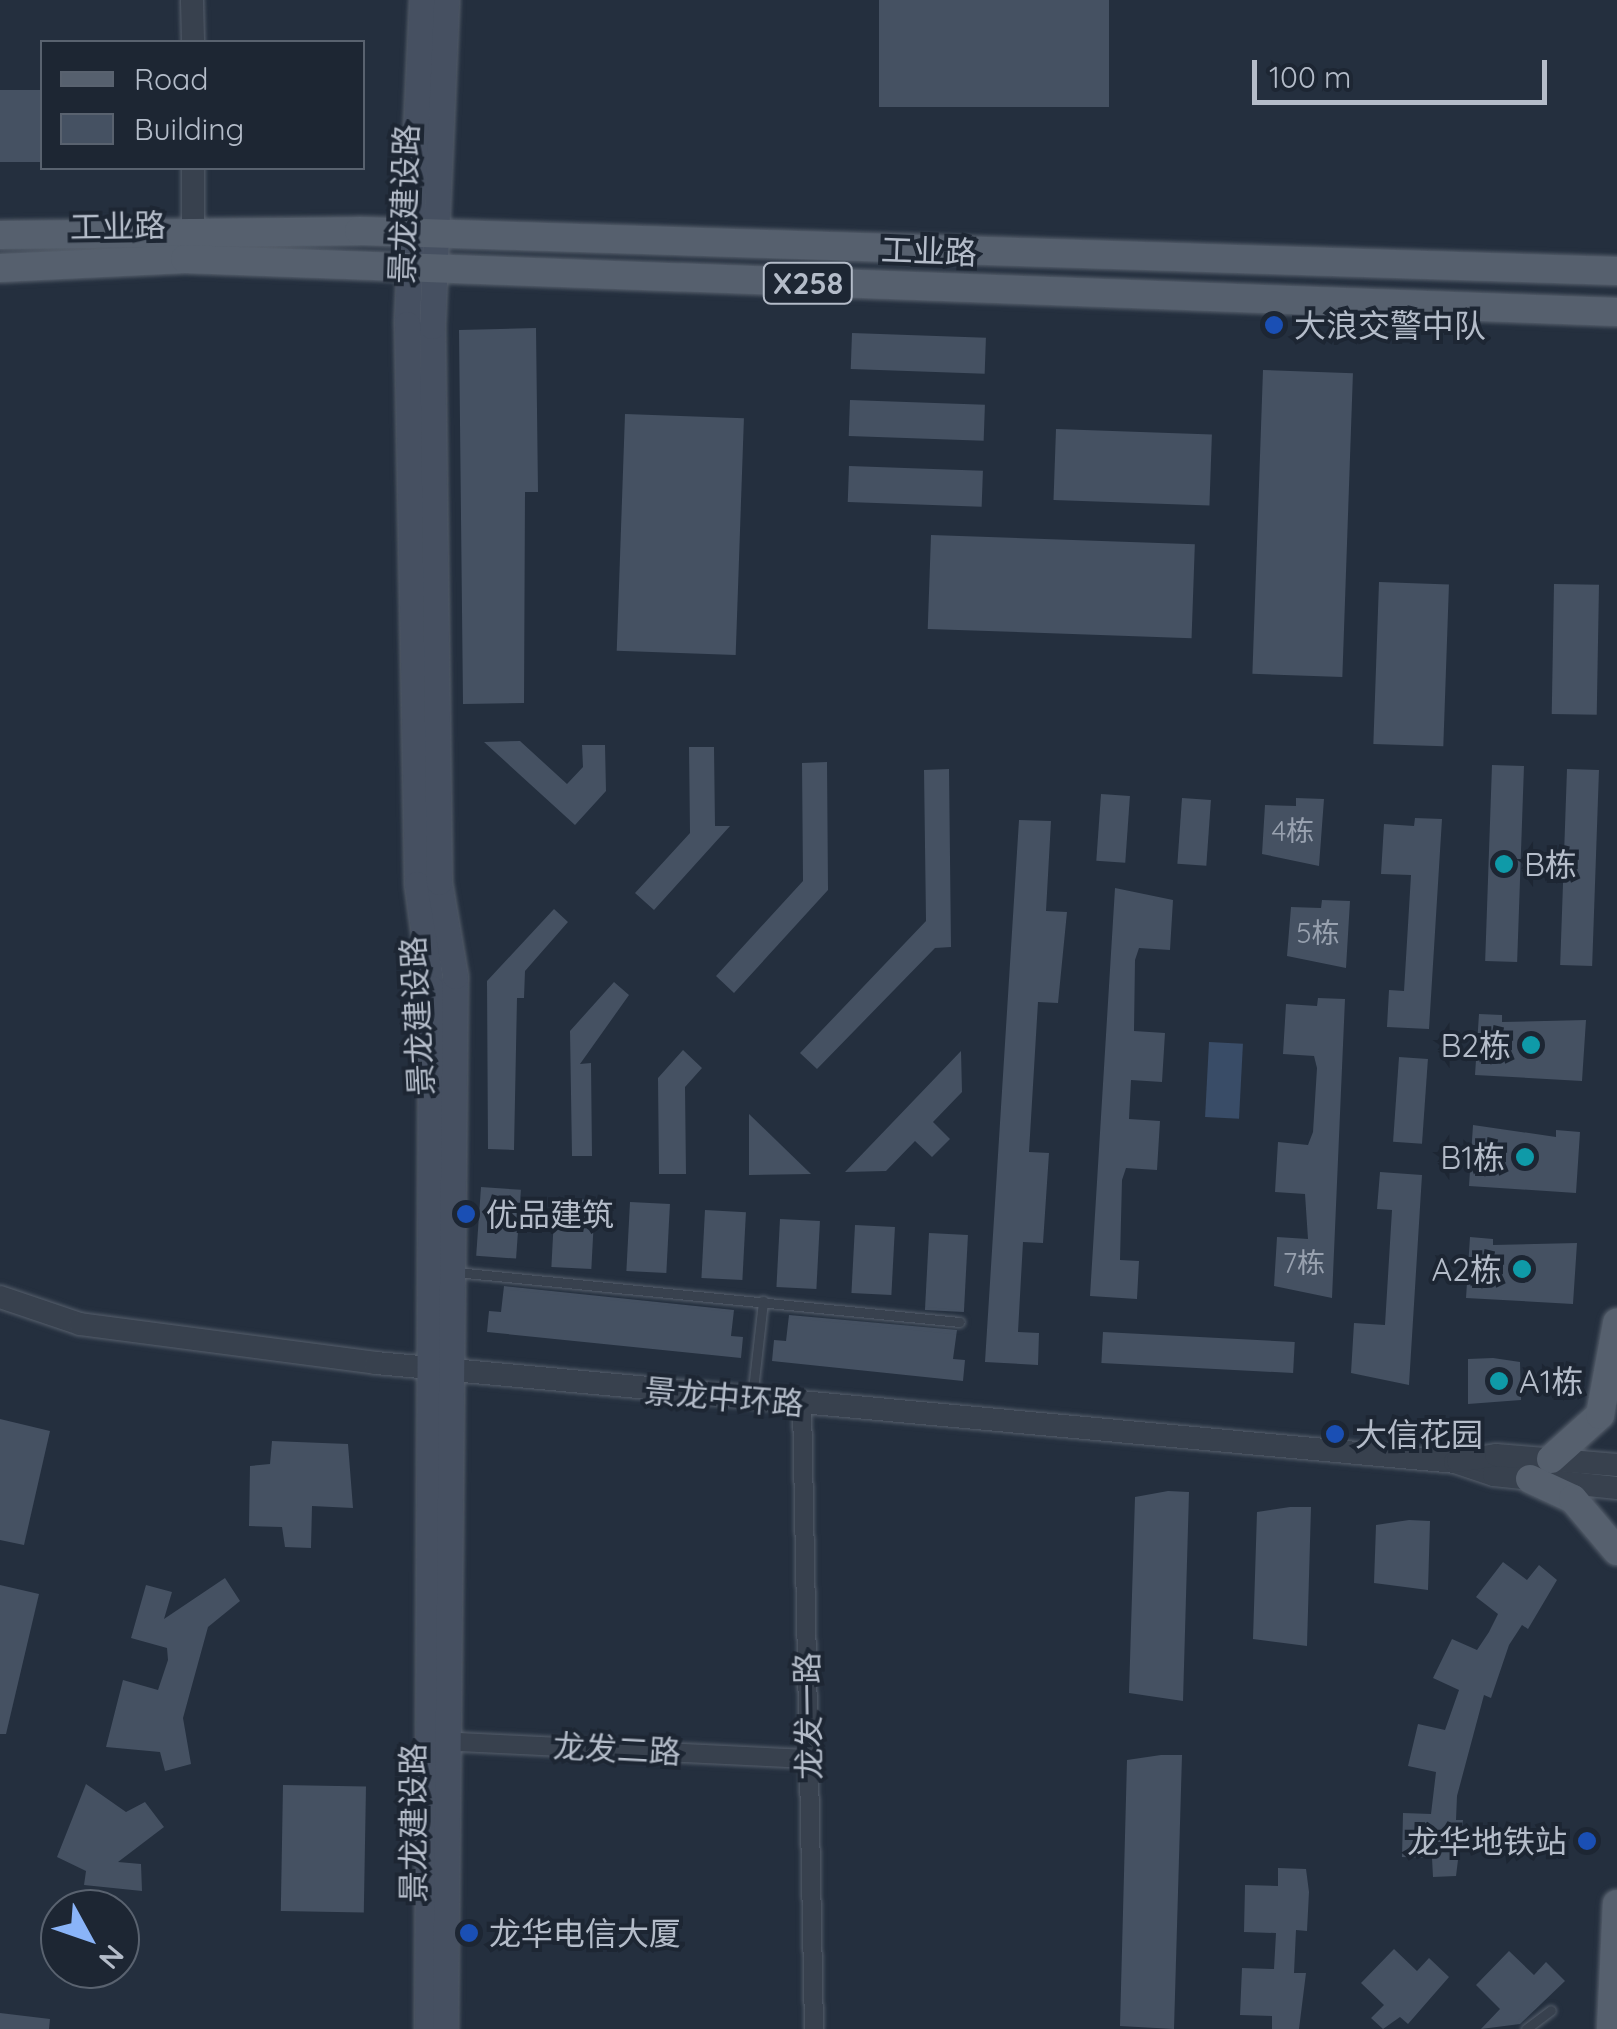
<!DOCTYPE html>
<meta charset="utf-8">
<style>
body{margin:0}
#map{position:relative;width:1617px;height:2029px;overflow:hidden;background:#242f3e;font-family:Quicksand,"Noto Sans SC",sans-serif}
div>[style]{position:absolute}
.water>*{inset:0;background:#394c67;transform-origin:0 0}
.building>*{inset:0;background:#455162;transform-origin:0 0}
.roads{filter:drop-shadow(0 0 2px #565f6c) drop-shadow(0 0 2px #565f6c)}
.service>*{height:9px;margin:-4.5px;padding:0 4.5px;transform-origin:4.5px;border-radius:4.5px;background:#38414e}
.minor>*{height:18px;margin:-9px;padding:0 9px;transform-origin:9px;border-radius:9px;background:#38414e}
.tertiary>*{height:22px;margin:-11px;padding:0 11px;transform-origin:11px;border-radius:11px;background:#38414e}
.secondary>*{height:25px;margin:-12.5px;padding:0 12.5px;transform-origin:12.5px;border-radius:12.5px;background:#465061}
.primary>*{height:28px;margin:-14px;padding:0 14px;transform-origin:14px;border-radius:14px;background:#56606e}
.dots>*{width:28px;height:28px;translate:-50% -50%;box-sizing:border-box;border:5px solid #1d2633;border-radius:50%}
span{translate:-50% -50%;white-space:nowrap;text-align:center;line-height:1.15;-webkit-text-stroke:8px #1d2633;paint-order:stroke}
.number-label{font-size:28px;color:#98a1af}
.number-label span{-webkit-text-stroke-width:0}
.shield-label span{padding:2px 8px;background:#1d2633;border:2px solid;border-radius:8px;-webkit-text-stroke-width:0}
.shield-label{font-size:30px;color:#b4bcc9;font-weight:700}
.street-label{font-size:32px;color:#b4bcc9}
.poi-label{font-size:32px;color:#b4bcc9}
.left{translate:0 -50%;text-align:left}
.right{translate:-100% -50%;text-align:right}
.legend{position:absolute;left:40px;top:40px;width:325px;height:130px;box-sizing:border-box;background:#1d2633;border:2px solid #59626f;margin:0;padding:12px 18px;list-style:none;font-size:30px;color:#b4bcc9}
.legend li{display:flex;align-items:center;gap:20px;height:50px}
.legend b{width:50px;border:2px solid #59626f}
.north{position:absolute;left:40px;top:1889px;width:100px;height:100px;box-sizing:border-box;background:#1d2633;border:2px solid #59626f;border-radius:50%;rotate:130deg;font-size:28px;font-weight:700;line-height:40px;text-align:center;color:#b4bcc9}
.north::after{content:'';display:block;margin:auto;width:35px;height:45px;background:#8ab4f8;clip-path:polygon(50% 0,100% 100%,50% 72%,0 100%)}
.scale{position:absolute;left:1252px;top:60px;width:295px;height:45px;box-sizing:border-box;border:5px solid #b4bcc9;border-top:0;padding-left:12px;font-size:30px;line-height:35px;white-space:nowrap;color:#b4bcc9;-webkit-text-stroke:8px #1d2633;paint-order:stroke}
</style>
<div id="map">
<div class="water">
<div style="left:1209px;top:1042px;width:34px;height:75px;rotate:3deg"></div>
</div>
<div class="building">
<div style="left:879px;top:0;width:230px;height:107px"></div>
<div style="left:42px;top:90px;width:72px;height:42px;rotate:90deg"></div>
<div style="clip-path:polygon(536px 328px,538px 492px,525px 492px,524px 703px,463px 704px,459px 330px)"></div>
<div style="left:852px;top:333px;width:134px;height:36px;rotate:2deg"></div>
<div style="left:1263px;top:370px;width:90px;height:304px;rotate:2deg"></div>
<div style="left:850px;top:400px;width:135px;height:36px;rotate:2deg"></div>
<div style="left:625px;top:414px;width:119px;height:237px;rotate:2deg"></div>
<div style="left:1056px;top:429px;width:156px;height:71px;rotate:2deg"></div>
<div style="left:849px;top:466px;width:134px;height:36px;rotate:2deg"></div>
<div style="left:931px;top:535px;width:264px;height:94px;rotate:2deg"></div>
<div style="left:1379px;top:582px;width:70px;height:162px;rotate:2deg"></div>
<div style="left:1554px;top:584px;width:45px;height:130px;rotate:1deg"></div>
<div style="clip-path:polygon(520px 741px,567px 784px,583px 767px,582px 745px,605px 745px,606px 791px,575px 825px,484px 742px)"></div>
<div style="clip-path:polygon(689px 747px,714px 747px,715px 826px,730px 826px,654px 910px,635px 893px,690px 833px)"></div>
<div style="clip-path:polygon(827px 762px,828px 890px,734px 993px,716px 976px,803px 881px,802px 763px)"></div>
<div style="left:1492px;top:765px;width:32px;height:196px;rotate:2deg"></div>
<div style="clip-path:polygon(949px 769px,951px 947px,935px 948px,817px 1069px,800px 1053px,926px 921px,924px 770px)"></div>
<div style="left:1567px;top:769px;width:32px;height:196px;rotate:2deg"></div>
<div style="left:1101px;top:794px;width:29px;height:67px;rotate:4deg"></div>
<div style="left:1182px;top:798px;width:29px;height:66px;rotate:4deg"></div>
<div style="clip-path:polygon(1296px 798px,1324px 799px,1319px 866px,1262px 854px,1265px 805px,1296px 806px)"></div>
<div style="clip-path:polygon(1415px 818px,1442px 819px,1429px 1029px,1387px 1027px,1389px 990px,1404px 991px,1411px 875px,1381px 874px,1384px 824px,1414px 826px)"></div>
<div style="clip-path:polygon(1019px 820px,1051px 821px,1046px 911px,1067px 912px,1058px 1003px,1038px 1002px,1029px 1152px,1049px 1153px,1043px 1243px,1023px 1242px,1018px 1332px,1039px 1333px,1038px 1365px,985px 1362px)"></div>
<div style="clip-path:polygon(1115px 888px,1173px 900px,1170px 950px,1139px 948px,1135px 960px,1134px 1031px,1165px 1033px,1162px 1082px,1131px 1080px,1129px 1119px,1160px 1121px,1157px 1170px,1126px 1168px,1122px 1180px,1120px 1260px,1139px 1261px,1137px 1299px,1090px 1296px)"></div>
<div style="clip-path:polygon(1322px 900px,1350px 901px,1346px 968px,1287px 956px,1291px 907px,1321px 908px)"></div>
<div style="clip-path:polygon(554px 909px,568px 922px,525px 971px,524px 998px,517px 998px,514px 1150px,488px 1149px,487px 981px)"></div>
<div style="clip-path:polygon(614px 982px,629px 995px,580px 1064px,591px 1063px,592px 1156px,572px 1156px,570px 1031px)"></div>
<div style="clip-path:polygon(1318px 998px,1345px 999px,1332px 1298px,1274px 1286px,1277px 1237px,1308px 1239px,1305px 1194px,1275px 1192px,1278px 1142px,1308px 1145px,1313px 1132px,1317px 1068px,1314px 1056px,1283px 1054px,1286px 1004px,1317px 1006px)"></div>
<div style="clip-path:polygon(1479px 1014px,1502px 1015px,1502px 1022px,1586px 1020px,1582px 1081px,1475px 1075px)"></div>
<div style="clip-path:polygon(683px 1050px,702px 1068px,685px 1087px,686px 1174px,659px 1174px,658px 1078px)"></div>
<div style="clip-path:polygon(961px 1051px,962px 1092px,933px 1122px,950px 1139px,932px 1157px,915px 1141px,886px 1171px,845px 1172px)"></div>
<div style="left:1399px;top:1057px;width:29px;height:85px;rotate:4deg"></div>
<div style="clip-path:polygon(749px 1114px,811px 1174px,749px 1175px)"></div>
<div style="clip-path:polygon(1473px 1125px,1556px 1137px,1556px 1130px,1580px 1132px,1576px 1193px,1469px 1186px)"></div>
<div style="clip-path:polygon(1380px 1172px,1422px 1175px,1409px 1385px,1351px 1373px,1354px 1323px,1385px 1325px,1392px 1210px,1377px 1209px)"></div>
<div style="left:481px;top:1187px;width:40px;height:69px;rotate:4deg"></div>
<div style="left:555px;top:1198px;width:40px;height:69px;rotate:3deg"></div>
<div style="left:630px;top:1202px;width:40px;height:69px;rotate:3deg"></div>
<div style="left:705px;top:1210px;width:41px;height:68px;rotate:3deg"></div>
<div style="left:780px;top:1219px;width:40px;height:68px;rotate:3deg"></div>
<div style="left:855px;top:1225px;width:40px;height:68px;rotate:3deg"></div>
<div style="left:929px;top:1233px;width:39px;height:77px;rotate:3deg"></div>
<div style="clip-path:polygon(1470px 1237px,1493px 1239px,1493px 1245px,1577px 1243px,1573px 1304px,1466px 1298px)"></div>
<div style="clip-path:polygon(504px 1286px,734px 1310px,731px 1336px,743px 1337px,741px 1358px,487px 1332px,489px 1311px,501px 1312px)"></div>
<div style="clip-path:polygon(789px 1315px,957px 1330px,953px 1359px,965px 1360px,963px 1381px,772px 1361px,774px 1340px,786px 1341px)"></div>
<div style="left:1103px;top:1332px;width:192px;height:31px;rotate:3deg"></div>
<div style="clip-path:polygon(1493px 1358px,1520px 1362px,1521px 1400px,1468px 1404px,1468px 1359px)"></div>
<div style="clip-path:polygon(0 1419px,50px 1431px,24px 1545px,0 1540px)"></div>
<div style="clip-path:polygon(272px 1441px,348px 1444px,353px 1508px,312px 1506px,311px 1548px,285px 1547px,282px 1527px,249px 1526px,250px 1466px,270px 1464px)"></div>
<div style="clip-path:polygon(1168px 1491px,1189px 1492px,1183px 1701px,1129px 1693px,1135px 1497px)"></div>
<div style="clip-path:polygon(1290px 1507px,1311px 1507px,1307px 1646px,1253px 1639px,1257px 1512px)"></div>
<div style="clip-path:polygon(1409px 1520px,1430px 1521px,1428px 1590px,1374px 1583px,1376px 1525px)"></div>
<div style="clip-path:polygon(1503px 1562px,1527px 1580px,1539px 1565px,1557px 1580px,1528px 1629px,1522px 1625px,1509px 1645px,1491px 1698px,1484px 1695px,1457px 1796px,1456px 1820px,1463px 1820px,1456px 1876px,1433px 1877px,1432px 1858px,1402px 1857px,1403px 1813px,1431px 1814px,1436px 1772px,1408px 1766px,1418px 1724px,1445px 1730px,1459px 1690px,1433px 1678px,1452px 1639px,1477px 1650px,1489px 1632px,1498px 1614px,1476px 1597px)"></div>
<div style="clip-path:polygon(225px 1578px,240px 1601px,208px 1627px,183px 1718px,191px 1764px,165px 1771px,160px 1752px,106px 1747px,123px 1680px,158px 1690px,168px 1660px,167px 1648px,131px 1638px,146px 1585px,172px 1592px,164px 1619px)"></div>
<div style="clip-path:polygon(0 1585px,39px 1594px,6px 1734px,0 1734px)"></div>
<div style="clip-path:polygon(1161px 1755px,1182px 1755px,1174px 2029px,1120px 2026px,1127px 1760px)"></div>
<div style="clip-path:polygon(86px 1784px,126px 1812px,145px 1802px,164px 1827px,118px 1862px,141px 1864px,142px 1891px,84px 1885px,86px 1871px,57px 1857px)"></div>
<div style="left:283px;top:1785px;width:83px;height:126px;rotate:1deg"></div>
<div style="clip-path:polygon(1278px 1868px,1306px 1869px,1309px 1892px,1307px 1931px,1296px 1930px,1294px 1973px,1306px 1973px,1299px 2029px,1272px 2029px,1272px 2016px,1240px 2015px,1242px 1968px,1274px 1969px,1276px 1933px,1244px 1932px,1245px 1885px,1278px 1886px)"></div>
<div style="clip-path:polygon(1394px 1949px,1417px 1971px,1429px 1958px,1449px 1977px,1408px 2024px,1400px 2017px,1383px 2029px,1371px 2018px,1384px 2005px,1361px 1983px)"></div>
<div style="clip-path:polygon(1509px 1951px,1534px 1975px,1546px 1962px,1565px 1981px,1520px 2024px,1481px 2029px,1500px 2009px,1476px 1985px)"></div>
<div style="clip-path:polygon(0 2013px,50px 2019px,49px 2029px,0 2029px)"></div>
</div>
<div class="roads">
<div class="service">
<div style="left:456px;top:1272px;width:506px;rotate:5.67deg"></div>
<div style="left:752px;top:1398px;width:98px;rotate:-83.5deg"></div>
<div style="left:1526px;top:2029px;width:31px;rotate:-37deg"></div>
</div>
<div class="minor">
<div style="left:802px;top:1404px;width:625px;rotate:88.9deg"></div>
<div style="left:437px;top:1741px;width:372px;rotate:2.8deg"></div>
</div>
<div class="tertiary">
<div style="left:192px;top:0;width:42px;rotate:88.6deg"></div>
<div style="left:193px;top:230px;width:62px;rotate:-90deg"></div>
<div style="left:0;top:1297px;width:84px;rotate:18.6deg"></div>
<div style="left:80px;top:1324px;width:299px;rotate:7.5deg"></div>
<div style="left:376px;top:1363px;width:1084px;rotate:5.24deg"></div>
<div style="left:1455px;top:1462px;width:41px;rotate:18.4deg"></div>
<div style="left:1494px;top:1475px;width:124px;rotate:6deg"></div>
<div style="left:1458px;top:1461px;width:38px;rotate:-9deg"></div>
<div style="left:1496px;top:1455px;width:121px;rotate:4.7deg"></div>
</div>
<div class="secondary">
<div style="left:422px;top:0;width:324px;rotate:92.7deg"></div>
<div style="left:407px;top:324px;width:560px;rotate:88.98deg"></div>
<div style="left:417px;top:884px;width:105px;rotate:82.3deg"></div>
<div style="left:431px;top:988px;width:1041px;rotate:90.22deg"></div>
<div style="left:445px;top:2029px;width:1053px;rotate:-89.46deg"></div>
<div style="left:455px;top:976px;width:95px;rotate:-99.7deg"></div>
<div style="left:439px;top:882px;width:556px;rotate:-90.72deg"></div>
<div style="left:432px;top:326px;width:326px;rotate:-87.5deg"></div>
</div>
<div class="primary">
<div style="left:0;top:235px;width:359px;rotate:-0.6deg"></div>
<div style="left:359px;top:231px;width:1259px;rotate:1.82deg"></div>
<div style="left:0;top:268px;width:185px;rotate:-2.8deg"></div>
<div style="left:185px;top:259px;width:1433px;rotate:2.12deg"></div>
<div style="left:1551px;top:1459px;width:66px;rotate:-41.9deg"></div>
<div style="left:1600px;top:1415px;width:94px;rotate:-79.5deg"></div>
<div style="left:1530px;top:1479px;width:47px;rotate:24.9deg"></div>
<div style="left:1573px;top:1499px;width:68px;rotate:49.8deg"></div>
<div style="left:1611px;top:2029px;width:125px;rotate:-87.3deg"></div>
</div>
</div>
<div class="dots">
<div style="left:1274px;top:325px;background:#1a4fb4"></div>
<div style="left:1504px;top:864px;background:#0f9aa8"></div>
<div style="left:1531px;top:1045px;background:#0f9aa8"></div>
<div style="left:1525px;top:1157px;background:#0f9aa8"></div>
<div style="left:466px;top:1214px;background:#1a4fb4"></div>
<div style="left:1522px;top:1269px;background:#0f9aa8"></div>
<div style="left:1499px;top:1381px;background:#0f9aa8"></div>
<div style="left:1335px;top:1434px;background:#1a4fb4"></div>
<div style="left:1587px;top:1841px;background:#1a4fb4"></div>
<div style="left:469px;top:1933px;background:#1a4fb4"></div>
</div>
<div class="number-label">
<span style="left:1293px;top:831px">4栋</span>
<span style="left:1318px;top:933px">5栋</span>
<span style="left:1304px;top:1263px">7栋</span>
</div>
<div class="shield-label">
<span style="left:808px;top:283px">X258</span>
</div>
<div class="street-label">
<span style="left:404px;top:204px;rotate:-88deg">景龙建设路</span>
<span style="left:118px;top:226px;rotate:-1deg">工业路</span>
<span style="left:929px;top:251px;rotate:2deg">工业路</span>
<span style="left:417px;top:1016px;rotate:-93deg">景龙建设路</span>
<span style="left:724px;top:1397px;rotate:5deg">景龙中环路</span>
<span style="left:808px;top:1716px;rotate:-91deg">龙发一路</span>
<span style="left:617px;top:1749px;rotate:3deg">龙发二路</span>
<span style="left:413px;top:1823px;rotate:-90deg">景龙建设路</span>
</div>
<div class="poi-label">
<span class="left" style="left:1294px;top:325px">大浪交警中队</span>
<span class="left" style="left:1524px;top:864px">B栋</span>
<span class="right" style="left:1511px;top:1045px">B2栋</span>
<span class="right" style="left:1505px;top:1157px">B1栋</span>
<span class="left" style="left:486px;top:1214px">优品建筑</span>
<span class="right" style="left:1502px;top:1269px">A2栋</span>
<span class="left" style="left:1519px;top:1381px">A1栋</span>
<span class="left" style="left:1355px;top:1434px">大信花园</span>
<span class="right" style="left:1567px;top:1841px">龙华地铁站</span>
<span class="left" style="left:489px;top:1933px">龙华电信大厦</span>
</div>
<ul class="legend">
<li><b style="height:12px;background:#56606e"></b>Road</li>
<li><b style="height:28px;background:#455162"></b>Building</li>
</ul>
<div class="north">N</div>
<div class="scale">100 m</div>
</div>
